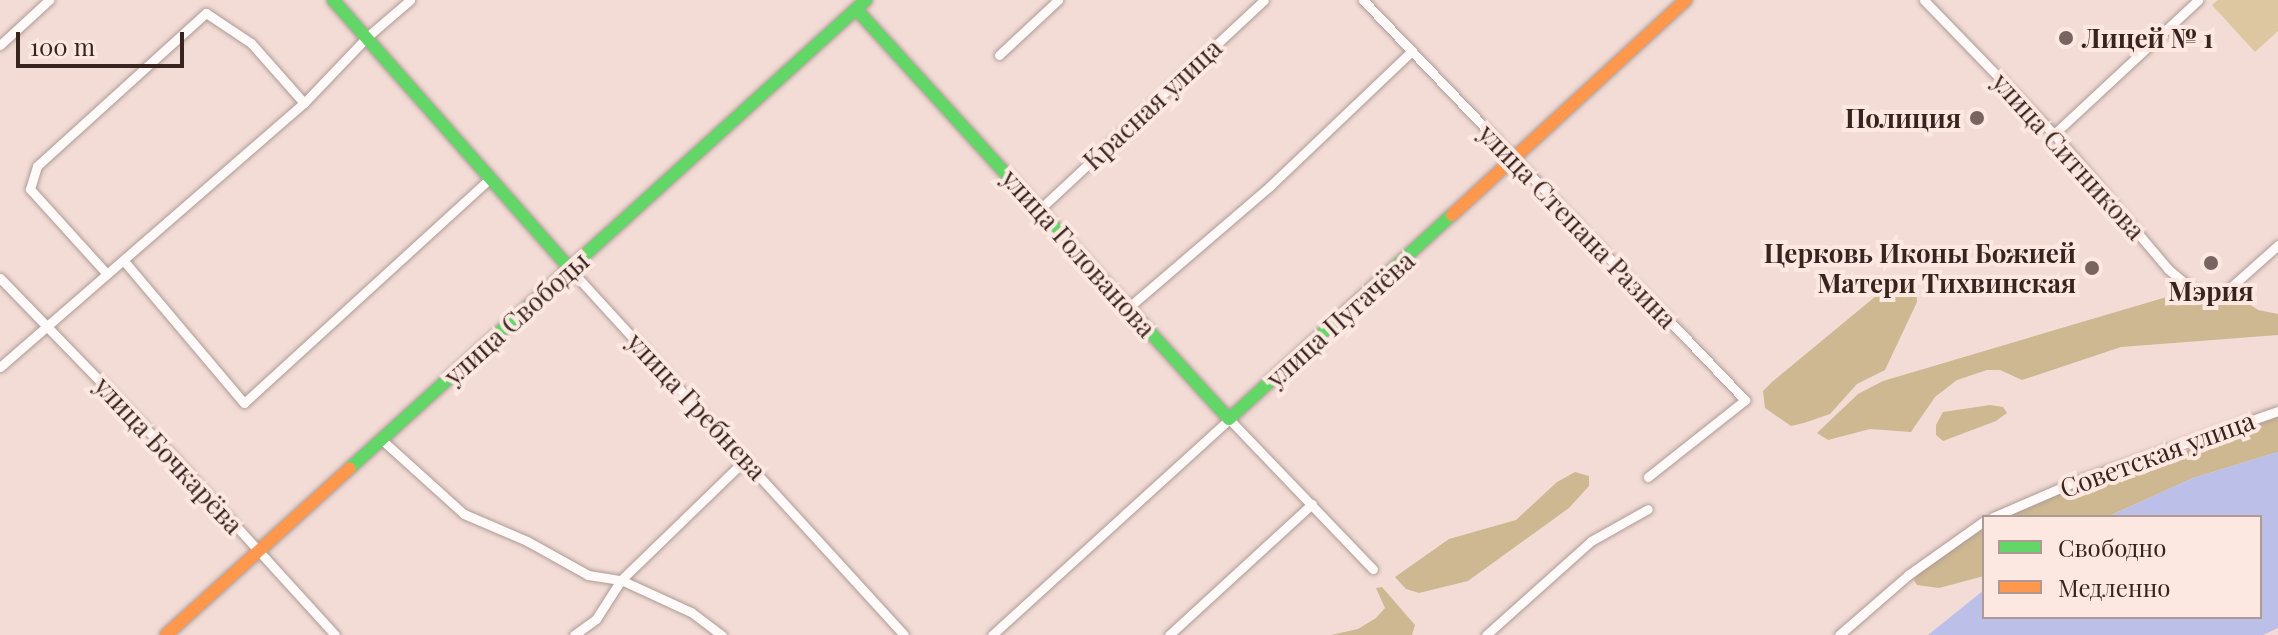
<!DOCTYPE html>
<meta charset="utf-8">
<style>
body{margin:0}
#map{position:relative;width:2278px;height:635px;overflow:hidden;background:#f3dcd6;font-family:"Playfair Display",serif}
div>[style]{position:absolute}
.green>*{inset:0;background:#dcc7a1}
.forest>*{inset:0;background:#cdb891}
.water>*{inset:0;background:#bcc0e9}
.roads{filter:drop-shadow(0 0 2px #ae9b96) drop-shadow(0 0 2px #ae9b96)}
.street>*{height:9px;margin:-4.5px;padding:0 4.5px;transform-origin:4.5px;border-radius:4.5px;background:#fdfaf9}
.fast>*{height:12px;margin:-6px;padding:0 6px;transform-origin:6px;border-radius:6px;background:#63d668}
.slow>*{height:12px;margin:-6px;padding:0 6px;transform-origin:6px;border-radius:6px;background:#ff974d}
.dots>*{width:22px;height:22px;translate:-50% -50%;box-sizing:border-box;border:4px solid #fde7e1;border-radius:50%}
span{translate:-50% -50%;white-space:nowrap;text-align:center;line-height:1.15;-webkit-text-stroke:8px #fde7e1;paint-order:stroke}
.poi-label{font-size:26px;color:#38241f;font-weight:700}
.left{translate:0 -50%;text-align:left}
.right{translate:-100% -50%;text-align:right}
.street-label{font-size:26px;color:#38241f}
.legend{position:absolute;left:1982px;top:515px;width:280px;height:104px;box-sizing:border-box;background:#fde7e1;border:2px solid #ae9993;margin:0;padding:10px 14px;list-style:none;font-size:24px;color:#38241f}
.legend li{display:flex;align-items:center;gap:16px;height:40px}
.legend b{width:40px;border:2px solid #ae9993}
.scale{position:absolute;left:16px;top:32px;width:168px;height:36px;box-sizing:border-box;border:4px solid #38241f;border-top:0;padding-left:10px;font-size:24px;line-height:28px;white-space:nowrap;color:#38241f;-webkit-text-stroke:6px #fde7e1;paint-order:stroke}
</style>
<div id="map">
<div class="green">
<div style="clip-path:polygon(2218px 0,2278px 0,2278px 31px,2255px 52px,2212px 5px)"></div>
</div>
<div class="forest">
<div style="clip-path:polygon(1915px 275px,1917px 302px,1885px 370px,1857px 384px,1830px 414px,1804px 423px,1791px 426px,1765px 408px,1763px 391px,1772px 382px,1899px 277px)"></div>
<div style="clip-path:polygon(2170px 296px,2246px 302px,2258px 310px,2278px 314px,2278px 335px,2121px 347px,2022px 380px,2000px 370px,1987px 370px,1957px 380px,1935px 397px,1911px 432px,1870px 429px,1828px 440px,1817px 433px,1858px 394px,1883px 381px)"></div>
<div style="clip-path:polygon(1990px 405px,2003px 407px,2007px 413px,1996px 421px,1943px 441px,1936px 435px,1936px 425px,1943px 412px)"></div>
<div style="clip-path:polygon(2278px 417px,2278px 452px,2193px 478px,2107px 517px,2004px 517px,2050px 495px,2111px 478px)"></div>
<div style="clip-path:polygon(1575px 472px,1589px 476px,1589px 486px,1569px 508px,1468px 581px,1419px 593px,1406px 589px,1395px 577px,1449px 539px,1516px 520px,1557px 482px)"></div>
<div style="clip-path:polygon(1984px 529px,1984px 576px,1939px 588px,1917px 585px,1914px 580px,1922px 568px)"></div>
<div style="clip-path:polygon(1382px 587px,1415px 625px,1412px 635px,1331px 635px,1358px 629px,1376px 618px,1385px 608px,1376px 588px)"></div>
</div>
<div class="water">
<div style="clip-path:polygon(2278px 452px,2278px 628px,2263px 635px,1928px 635px,1984px 590px,1984px 617px,2260px 617px,2260px 517px,2107px 517px,2193px 478px)"></div>
</div>
<div class="roads">
<div class="street">
<div style="left:1363px;top:0;width:553px;rotate:46.32deg"></div>
<div style="left:1745px;top:400px;width:124px;rotate:141.6deg"></div>
<div style="left:1924px;top:0;width:187px;rotate:45.9deg"></div>
<div style="left:2054px;top:134px;width:177px;rotate:49.8deg"></div>
<div style="left:2168px;top:269px;width:35px;rotate:40deg"></div>
<div style="left:2195px;top:292px;width:28px;rotate:4deg"></div>
<div style="left:2223px;top:294px;width:74px;rotate:-41.7deg"></div>
<div style="left:0;top:45px;width:67px;rotate:-42.6deg"></div>
<div style="left:999px;top:55px;width:81px;rotate:-43deg"></div>
<div style="left:2054px;top:134px;width:197px;rotate:-42.9deg"></div>
<div style="left:1040px;top:209px;width:306px;rotate:-43deg"></div>
<div style="left:124px;top:261px;width:186px;rotate:49.8deg"></div>
<div style="left:244px;top:403px;width:333px;rotate:-42.4deg"></div>
<div style="left:570px;top:269px;width:495px;rotate:47.6deg"></div>
<div style="left:107px;top:274px;width:115px;rotate:-132.2deg"></div>
<div style="left:30px;top:189px;width:24px;rotate:-73deg"></div>
<div style="left:37px;top:166px;width:228px;rotate:-42.2deg"></div>
<div style="left:206px;top:13px;width:54px;rotate:33.7deg"></div>
<div style="left:251px;top:43px;width:80px;rotate:48.5deg"></div>
<div style="left:0;top:278px;width:238px;rotate:45.9deg"></div>
<div style="left:166px;top:449px;width:251px;rotate:47.7deg"></div>
<div style="left:1129px;top:307px;width:186px;rotate:-40.6deg"></div>
<div style="left:1270px;top:186px;width:196px;rotate:-43.6deg"></div>
<div style="left:0;top:367px;width:403px;rotate:-41deg"></div>
<div style="left:304px;top:103px;width:91px;rotate:-46.3deg"></div>
<div style="left:367px;top:37px;width:57px;rotate:-40.7deg"></div>
<div style="left:382px;top:440px;width:110px;rotate:42.1deg"></div>
<div style="left:464px;top:514px;width:69px;rotate:23.2deg"></div>
<div style="left:527px;top:541px;width:70px;rotate:29.1deg"></div>
<div style="left:588px;top:575px;width:33px;rotate:9deg"></div>
<div style="left:621px;top:580px;width:77px;rotate:24.6deg"></div>
<div style="left:691px;top:612px;width:39px;rotate:37deg"></div>
<div style="left:1993px;top:517px;width:88px;rotate:-23.4deg"></div>
<div style="left:2074px;top:482px;width:216px;rotate:-19.2deg"></div>
<div style="left:574px;top:635px;width:27px;rotate:-36deg"></div>
<div style="left:596px;top:619px;width:46px;rotate:-57.3deg"></div>
<div style="left:621px;top:580px;width:174px;rotate:-44.1deg"></div>
<div style="left:992px;top:635px;width:321px;rotate:-42.3deg"></div>
<div style="left:1229px;top:419px;width:208px;rotate:46.2deg"></div>
<div style="left:1169px;top:635px;width:194px;rotate:-42.5deg"></div>
<div style="left:1486px;top:635px;width:141px;rotate:-41.8deg"></div>
<div style="left:1591px;top:541px;width:65px;rotate:-29.3deg"></div>
<div style="left:1839px;top:635px;width:91px;rotate:-41deg"></div>
<div style="left:1908px;top:575px;width:93px;rotate:-35.4deg"></div>
</div>
<div class="fast">
<div style="left:333px;top:0;width:359px;rotate:48.6deg"></div>
<div style="left:856px;top:9px;width:554px;rotate:47.71deg"></div>
<div style="left:1229px;top:419px;width:302px;rotate:-42.5deg"></div>
<div style="left:350px;top:468px;width:697px;rotate:-42.21deg"></div>
</div>
<div class="slow">
<div style="left:1452px;top:215px;width:318px;rotate:-42.6deg"></div>
<div style="left:166px;top:635px;width:248px;rotate:-42.2deg"></div>
</div>
</div>
<div class="dots">
<div style="left:2066px;top:38px;background:#79645f"></div>
<div style="left:1977px;top:118px;background:#79645f"></div>
<div style="left:2211px;top:263px;background:#79645f"></div>
<div style="left:2092px;top:268px;background:#79645f"></div>
</div>
<div class="poi-label">
<span class="left" style="left:2082px;top:38px">Лицей № 1</span>
<span class="right" style="left:1961px;top:118px">Полиция</span>
<span class="right" style="left:2076px;top:268px">Церковь Иконы Божией<br>Матери Тихвинская</span>
<span style="left:2211px;top:291px">Мэрия</span>
</div>
<div class="street-label">
<span style="left:1152px;top:104px;rotate:-43deg">Красная улица</span>
<span style="left:2069px;top:156px;rotate:48deg">улица Ситникова</span>
<span style="left:1578px;top:226px;rotate:46deg">улица Степана Разина</span>
<span style="left:1079px;top:253px;rotate:48deg">улица Голованова</span>
<span style="left:516px;top:318px;rotate:-42deg">улица Свободы</span>
<span style="left:1340px;top:319px;rotate:-42deg">улица Пугачёва</span>
<span style="left:697px;top:406px;rotate:47deg">улица Гребнева</span>
<span style="left:2157px;top:454px;rotate:-20deg">Советская улица</span>
<span style="left:169px;top:455px;rotate:47deg">улица Бочкарёва</span>
</div>
<ul class="legend">
<li><b style="height:10px;background:#63d668"></b>Свободно</li>
<li><b style="height:10px;background:#ff974d"></b>Медленно</li>
</ul>
<div class="scale">100 m</div>
</div>
